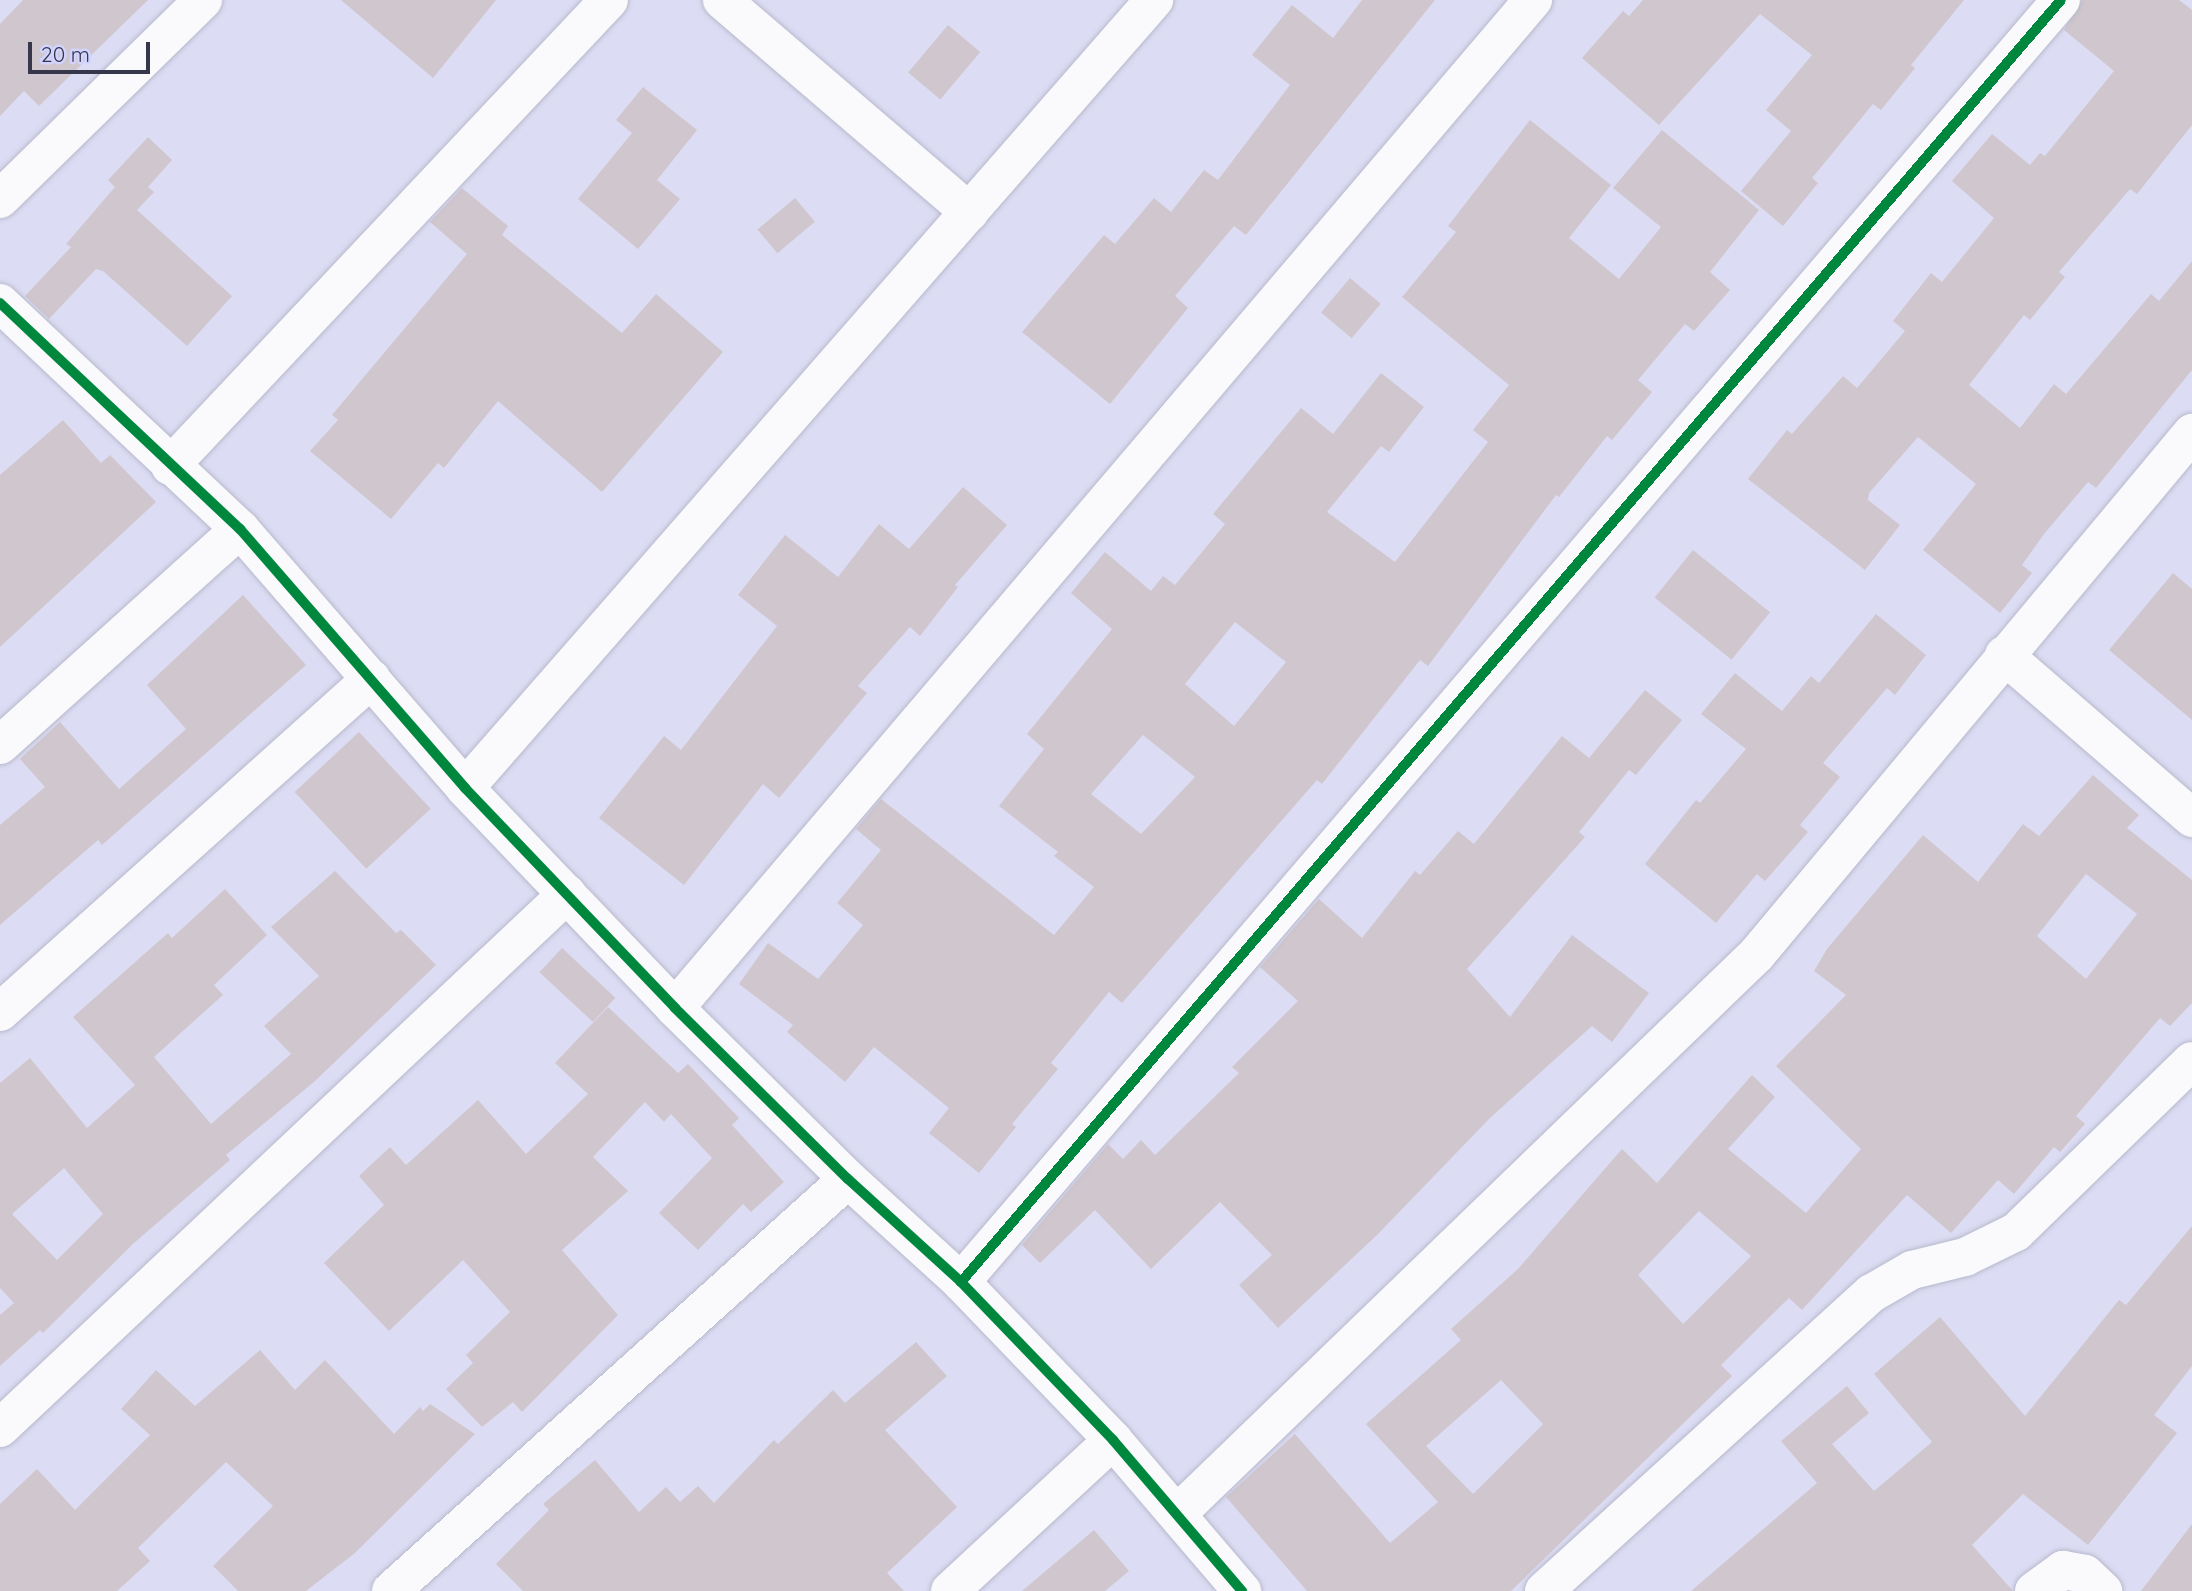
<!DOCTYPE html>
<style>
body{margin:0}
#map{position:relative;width:2192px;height:1591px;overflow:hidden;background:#dcddf4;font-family:Quicksand,sans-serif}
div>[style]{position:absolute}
.building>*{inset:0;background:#d0c6cd;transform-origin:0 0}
.roads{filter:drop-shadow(0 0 2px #b8b9cc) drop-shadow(0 0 2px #b8b9cc)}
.street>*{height:38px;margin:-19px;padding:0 19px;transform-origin:19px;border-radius:19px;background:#fafafd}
.cycleway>*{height:10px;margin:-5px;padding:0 5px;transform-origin:5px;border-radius:5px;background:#00873e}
span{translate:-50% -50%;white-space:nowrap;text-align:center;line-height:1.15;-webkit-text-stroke:7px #d1d4fe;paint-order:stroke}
.scale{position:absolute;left:28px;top:42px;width:122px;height:32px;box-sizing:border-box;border:4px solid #36374b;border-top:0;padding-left:9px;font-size:21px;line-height:24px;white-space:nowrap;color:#36374b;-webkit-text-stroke:5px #d1d4fe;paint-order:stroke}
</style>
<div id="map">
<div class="building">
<div style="clip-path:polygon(23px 0,148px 0,39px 106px,24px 91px,0 116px,0 24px)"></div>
<div style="clip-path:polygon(341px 0,496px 0,433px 78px)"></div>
<div style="clip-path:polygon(1362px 0,1435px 0,1246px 235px,1234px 226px,1175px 296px,1188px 308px,1110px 404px,1022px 332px,1104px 235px,1115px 244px,1154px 198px,1171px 212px,1204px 170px,1218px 180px,1290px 85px,1252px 55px,1292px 5px,1333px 38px)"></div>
<div style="clip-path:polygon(1643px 0,1964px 0,1911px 65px,1915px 68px,1881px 110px,1873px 104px,1812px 178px,1818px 183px,1783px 226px,1741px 191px,1791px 131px,1766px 110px,1812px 55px,1760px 14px,1659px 125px,1582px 58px,1623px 11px,1629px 16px)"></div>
<div style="clip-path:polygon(2082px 0,2179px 0,2192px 10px,2192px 125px,2137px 194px,2130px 189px,2059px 272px,2065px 277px,2030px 320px,2024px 315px,1969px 385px,2020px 428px,2054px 384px,2066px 394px,2151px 294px,2159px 301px,2192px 261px,2192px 370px,2096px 488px,2088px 482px,2044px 534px,2022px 565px,2032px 573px,2000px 613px,1923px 550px,1976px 484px,1918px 437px,1869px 493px,1868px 500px,1900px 525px,1865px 570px,1748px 479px,1787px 430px,1792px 434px,1843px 376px,1857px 388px,1905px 331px,1893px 321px,1931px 273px,1942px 282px,1994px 218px,1952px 181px,1992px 134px,2030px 165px,2040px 153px,2045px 156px,2114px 71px,2064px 30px)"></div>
<div style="left:948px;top:25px;width:42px;height:62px;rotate:40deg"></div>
<div style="clip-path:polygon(643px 87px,697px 130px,657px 180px,680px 199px,638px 249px,578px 199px,632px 133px,616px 120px)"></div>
<div style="clip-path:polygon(evenodd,1530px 120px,1611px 185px,1569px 238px,1619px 279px,1661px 227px,1613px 188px,1662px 130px,1759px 210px,1710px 272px,1730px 290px,1694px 331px,1685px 324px,1638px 380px,1652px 392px,1612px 440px,1607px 436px,1559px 497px,1556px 495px,1428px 666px,1420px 660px,1322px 784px,1317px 780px,1122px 1003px,1109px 992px,1051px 1063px,1058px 1069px,1012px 1124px,1016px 1127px,979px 1173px,929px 1133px,949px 1108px,874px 1047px,845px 1082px,787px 1032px,793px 1025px,739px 984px,768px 943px,818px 979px,863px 925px,837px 903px,881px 850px,856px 829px,881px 799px,1054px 935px,1094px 887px,1054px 856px,1058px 852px,999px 806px,1044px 749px,1027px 734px,1112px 629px,1071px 593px,1105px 552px,1151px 591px,1163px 576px,1175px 585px,1225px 524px,1213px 514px,1301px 408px,1333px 434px,1381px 373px,1424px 407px,1389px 452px,1381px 446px,1327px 512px,1395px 562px,1488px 442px,1473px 430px,1509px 385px,1402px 297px,1456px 232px,1448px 226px,1530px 120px,1235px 622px,1286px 662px,1234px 726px,1185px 684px,1235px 622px,1530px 120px,1143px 735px,1195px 777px,1141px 834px,1091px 794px,1143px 735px)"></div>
<div style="clip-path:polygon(148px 137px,172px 160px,148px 187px,154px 192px,137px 210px,232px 296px,187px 346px,103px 271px,96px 269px,49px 319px,25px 296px,71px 247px,66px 244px,115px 187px,108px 180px)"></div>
<div style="clip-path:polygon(462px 188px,508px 226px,502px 235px,622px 333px,656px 294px,723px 352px,602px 492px,498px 401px,444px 468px,438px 463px,391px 519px,310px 451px,338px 420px,332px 415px,467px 254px,430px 222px)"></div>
<div style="left:795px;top:198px;width:31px;height:49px;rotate:50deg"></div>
<div style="left:1350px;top:278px;width:40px;height:45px;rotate:40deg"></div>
<div style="clip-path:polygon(63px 420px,101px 463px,110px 455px,156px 502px,0 647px,0 475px)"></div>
<div style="clip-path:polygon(963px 487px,1007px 525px,955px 585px,958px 587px,920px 636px,910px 627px,858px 686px,867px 693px,779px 798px,763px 784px,684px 885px,599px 818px,664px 736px,681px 750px,777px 626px,738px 595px,785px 535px,838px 577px,879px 524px,909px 549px)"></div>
<div style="left:1693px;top:550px;width:99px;height:61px;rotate:39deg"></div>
<div style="clip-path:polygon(2173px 573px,2192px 589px,2192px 720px,2109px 650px)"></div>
<div style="clip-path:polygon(243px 595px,306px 665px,102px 845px,98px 840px,0 925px,0 825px,45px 787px,20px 759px,60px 722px,119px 789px,186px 729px,147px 685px)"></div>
<div style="clip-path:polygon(1876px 614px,1926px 655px,1895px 695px,1887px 688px,1823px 763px,1840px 777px,1800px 825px,1808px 832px,1765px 881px,1757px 874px,1716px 923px,1645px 864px,1696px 800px,1700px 803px,1746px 749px,1701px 714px,1735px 673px,1782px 711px,1811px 676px,1819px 683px)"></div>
<div style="clip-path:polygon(1645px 690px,1682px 720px,1636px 775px,1629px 770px,1579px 832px,1585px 837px,1467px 969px,1510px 1017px,1572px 935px,1649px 993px,1612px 1042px,1592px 1026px,1490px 1118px,1378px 1234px,1278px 1328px,1239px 1285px,1272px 1255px,1220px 1202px,1151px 1269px,1095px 1210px,1040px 1263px,1022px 1245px,1108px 1144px,1123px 1159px,1141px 1140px,1155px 1155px,1239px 1073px,1232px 1067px,1298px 1001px,1260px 967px,1319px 899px,1362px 938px,1415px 871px,1420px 875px,1458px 831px,1474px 844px,1562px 736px,1589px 758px)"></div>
<div style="left:359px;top:732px;width:105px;height:88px;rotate:47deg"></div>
<div style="clip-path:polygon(evenodd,2093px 775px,2139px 815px,2127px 828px,2192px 880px,2192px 1003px,2170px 1026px,2160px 1018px,2076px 1116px,2085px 1124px,2060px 1152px,2054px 1147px,2014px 1194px,1998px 1180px,1951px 1233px,1907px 1195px,1802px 1310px,1789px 1298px,1721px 1365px,1732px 1376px,1511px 1591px,1307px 1591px,1226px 1497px,1295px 1434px,1390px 1543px,1438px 1502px,1366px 1424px,1461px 1340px,1451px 1329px,1518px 1269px,1622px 1149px,1657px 1183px,1752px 1075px,1775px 1097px,1728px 1149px,1806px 1213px,1861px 1149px,1776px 1066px,1846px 995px,1814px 971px,1827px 949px,1923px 835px,1978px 882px,2023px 824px,2039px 836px,2093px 775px,2086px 874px,2137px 914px,2086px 979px,2037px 936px,2086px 874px,2093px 775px,1699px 1211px,1751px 1256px,1683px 1324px,1638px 1275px,1699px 1211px,2093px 775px,1501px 1380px,1543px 1424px,1473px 1494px,1426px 1446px,1501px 1380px)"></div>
<div style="clip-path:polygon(evenodd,335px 871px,396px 933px,401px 930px,436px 965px,315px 1081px,226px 1155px,230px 1160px,134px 1243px,43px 1333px,40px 1330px,0 1366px,0 1315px,14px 1303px,0 1288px,0 1083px,30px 1058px,87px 1128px,135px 1085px,73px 1017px,168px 933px,172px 938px,225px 889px,267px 935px,214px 985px,223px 995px,154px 1057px,211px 1124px,291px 1054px,264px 1026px,319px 976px,271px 927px,335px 871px,64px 1168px,103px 1214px,57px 1260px,12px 1214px,64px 1168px)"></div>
<div style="left:562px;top:948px;width:73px;height:33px;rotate:43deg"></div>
<div style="clip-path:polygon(608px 1007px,678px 1073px,688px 1064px,739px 1118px,732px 1125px,784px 1182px,751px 1212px,743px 1204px,698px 1250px,659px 1213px,712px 1158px,671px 1114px,664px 1122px,645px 1102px,593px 1157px,628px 1191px,562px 1250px,618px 1315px,522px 1412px,513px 1402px,482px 1427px,446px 1389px,473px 1363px,466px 1355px,510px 1312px,463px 1260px,389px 1331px,324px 1263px,384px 1205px,359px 1176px,390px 1147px,406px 1165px,478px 1100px,526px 1154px,588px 1094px,555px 1063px)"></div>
<div style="clip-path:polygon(2192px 1226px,2192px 1366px,2154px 1415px,2177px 1433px,2088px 1545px,2023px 1494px,1972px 1545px,2013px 1591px,1691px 1591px,1817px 1483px,1781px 1441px,1847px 1386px,1869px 1413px,1832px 1444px,1874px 1491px,1932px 1442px,1874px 1374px,1940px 1317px,2025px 1416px,2119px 1300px,2126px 1305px)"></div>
<div style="clip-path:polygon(916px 1342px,947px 1376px,885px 1430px,957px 1507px,887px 1573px,904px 1591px,523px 1591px,496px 1564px,549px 1510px,543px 1504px,595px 1460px,639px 1512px,666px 1487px,680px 1502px,698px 1486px,714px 1503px,774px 1440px,778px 1444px,833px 1390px,845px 1403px)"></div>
<div style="clip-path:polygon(260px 1350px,295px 1390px,325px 1360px,394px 1434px,420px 1407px,423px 1411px,430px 1404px,475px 1434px,355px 1553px,306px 1591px,238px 1591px,213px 1566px,273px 1506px,226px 1462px,138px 1548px,150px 1561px,117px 1591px,0 1591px,0 1504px,37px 1469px,75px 1510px,150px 1435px,121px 1409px,156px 1370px,195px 1406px)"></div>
<div style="clip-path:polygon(2192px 1524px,2192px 1591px,2141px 1591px)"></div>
<div style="clip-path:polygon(1094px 1530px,1129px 1571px,1105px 1591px,1022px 1591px)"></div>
</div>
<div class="roads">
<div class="street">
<div style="left:722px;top:0;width:326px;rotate:40.6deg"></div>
<div style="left:0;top:199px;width:284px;rotate:-44.4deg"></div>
<div style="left:0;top:303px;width:330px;rotate:43.3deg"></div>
<div style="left:240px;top:529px;width:343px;rotate:49deg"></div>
<div style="left:465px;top:788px;width:304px;rotate:46.3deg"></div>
<div style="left:675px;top:1008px;width:243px;rotate:44.7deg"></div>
<div style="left:848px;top:1179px;width:153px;rotate:42.3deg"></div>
<div style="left:961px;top:1282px;width:219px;rotate:46.1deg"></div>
<div style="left:1113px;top:1440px;width:199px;rotate:49.5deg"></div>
<div style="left:170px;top:466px;width:640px;rotate:-46.71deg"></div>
<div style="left:2004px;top:655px;width:249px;rotate:40.9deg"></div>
<div style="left:0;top:745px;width:323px;rotate:-42deg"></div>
<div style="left:465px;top:788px;width:1047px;rotate:-48.83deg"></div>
<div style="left:675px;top:1008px;width:1324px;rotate:-49.6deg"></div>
<div style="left:0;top:1012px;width:499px;rotate:-41.9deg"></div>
<div style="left:961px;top:1282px;width:1689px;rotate:-49.37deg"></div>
<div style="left:0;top:1428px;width:779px;rotate:-43.28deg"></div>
<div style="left:1177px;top:1514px;width:806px;rotate:-43.99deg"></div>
<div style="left:1757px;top:954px;width:679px;rotate:-50.14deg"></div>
<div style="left:391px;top:1591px;width:615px;rotate:-42.04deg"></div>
<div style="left:950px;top:1591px;width:222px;rotate:-42.8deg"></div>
<div style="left:1544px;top:1591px;width:443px;rotate:-42.3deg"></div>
<div style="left:1872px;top:1293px;width:46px;rotate:-29.9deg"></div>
<div style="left:1912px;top:1270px;width:55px;rotate:-13.8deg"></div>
<div style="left:1965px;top:1257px;width:57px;rotate:-26.1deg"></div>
<div style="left:2016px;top:1232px;width:245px;rotate:-44.2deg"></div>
<div style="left:2034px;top:1591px;width:36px;rotate:-36deg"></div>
<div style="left:2063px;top:1570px;width:22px;rotate:10deg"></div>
<div style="left:2085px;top:1574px;width:25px;rotate:43deg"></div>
</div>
</div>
<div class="cycleway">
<div style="left:0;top:303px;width:330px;rotate:43.3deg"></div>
<div style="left:240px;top:529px;width:343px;rotate:49deg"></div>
<div style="left:465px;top:788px;width:304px;rotate:46.3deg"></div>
<div style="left:675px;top:1008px;width:243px;rotate:44.7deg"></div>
<div style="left:848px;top:1179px;width:153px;rotate:42.3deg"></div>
<div style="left:961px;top:1282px;width:219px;rotate:46.1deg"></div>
<div style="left:1113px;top:1440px;width:199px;rotate:49.5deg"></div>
<div style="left:961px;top:1282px;width:1689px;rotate:-49.37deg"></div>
</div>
<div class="scale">20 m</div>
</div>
